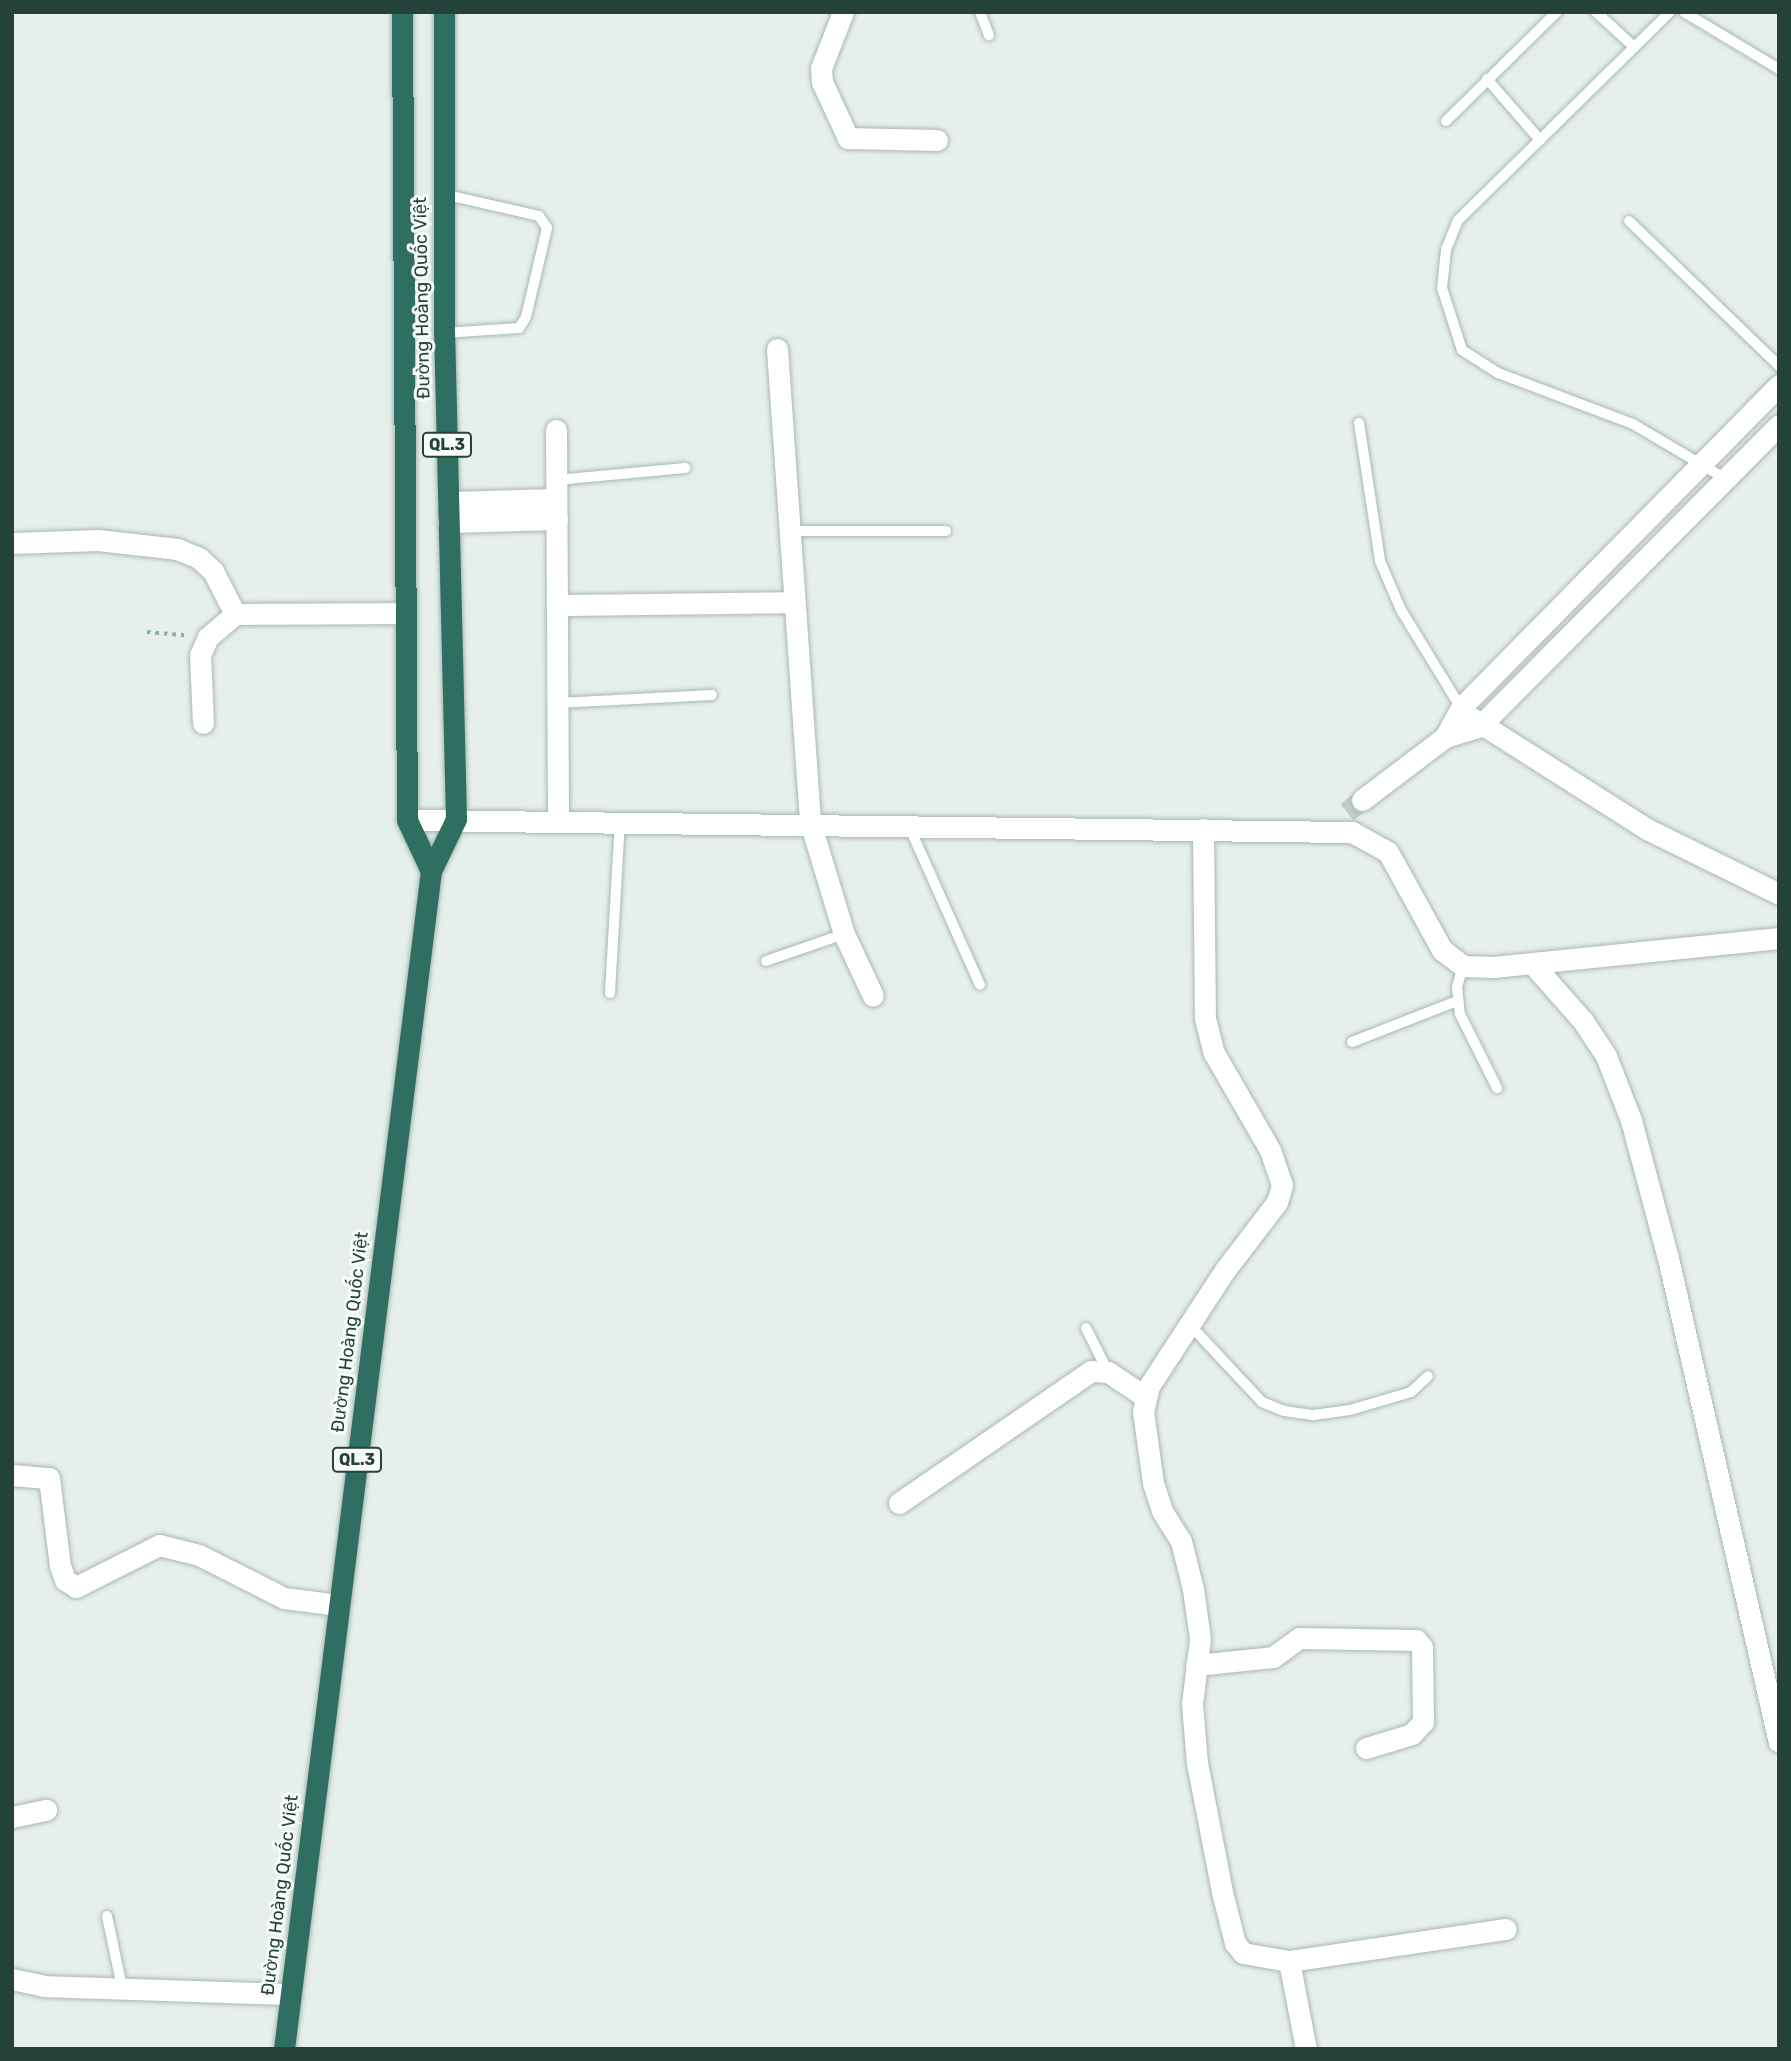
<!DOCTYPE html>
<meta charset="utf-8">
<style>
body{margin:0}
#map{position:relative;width:1791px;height:2061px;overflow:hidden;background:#e6efeb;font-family:Rubik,sans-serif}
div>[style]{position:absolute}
.street-tunnel>*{height:21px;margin-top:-10.5px;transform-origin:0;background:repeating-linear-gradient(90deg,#bfccc8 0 21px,transparent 0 31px)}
.path>*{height:3.5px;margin-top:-1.75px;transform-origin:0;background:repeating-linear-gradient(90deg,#86b3a5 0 3.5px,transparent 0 8.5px)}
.roads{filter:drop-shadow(0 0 2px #a8b8b2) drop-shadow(0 0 2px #a8b8b2)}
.lane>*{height:10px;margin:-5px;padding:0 5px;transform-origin:5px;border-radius:5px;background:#fff}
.street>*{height:21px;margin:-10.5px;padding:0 10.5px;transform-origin:10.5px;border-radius:10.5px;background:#fff}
.highway>*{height:21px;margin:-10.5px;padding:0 10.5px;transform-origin:10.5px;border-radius:10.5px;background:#2f6f62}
span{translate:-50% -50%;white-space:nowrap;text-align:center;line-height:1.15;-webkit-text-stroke:6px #f7fbf9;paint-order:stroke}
.shield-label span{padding:2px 5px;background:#f7fbf9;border:2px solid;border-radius:5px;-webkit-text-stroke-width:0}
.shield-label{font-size:16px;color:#24423a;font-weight:700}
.street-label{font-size:18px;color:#24423a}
.frame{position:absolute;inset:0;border:14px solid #24423a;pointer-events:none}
</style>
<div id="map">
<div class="street-tunnel">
<div style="left:1347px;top:812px;width:19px;rotate:-39deg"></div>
</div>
<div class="path">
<div style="left:147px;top:632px;width:38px;rotate:5deg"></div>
</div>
<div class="roads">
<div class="lane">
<div style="left:980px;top:12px;width:25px;rotate:69deg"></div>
<div style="left:1596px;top:12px;width:52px;rotate:42.6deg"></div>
<div style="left:1670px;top:12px;width:297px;rotate:135.5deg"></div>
<div style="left:1458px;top:220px;width:32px;rotate:112deg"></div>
<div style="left:1446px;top:250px;width:38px;rotate:96deg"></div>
<div style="left:1442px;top:288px;width:65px;rotate:72.1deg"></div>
<div style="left:1462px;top:350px;width:43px;rotate:32.6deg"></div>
<div style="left:1498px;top:373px;width:144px;rotate:20.7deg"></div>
<div style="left:1633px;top:424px;width:108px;rotate:30.6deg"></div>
<div style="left:1684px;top:12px;width:111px;rotate:31deg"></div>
<div style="left:1487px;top:79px;width:81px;rotate:49deg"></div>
<div style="left:1446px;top:121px;width:156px;rotate:-44.5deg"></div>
<div style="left:443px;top:194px;width:98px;rotate:12.9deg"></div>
<div style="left:539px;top:216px;width:14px;rotate:56deg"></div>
<div style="left:547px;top:228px;width:91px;rotate:103.3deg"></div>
<div style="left:526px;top:317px;width:13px;rotate:122deg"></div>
<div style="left:519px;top:328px;width:75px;rotate:176.2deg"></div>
<div style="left:1629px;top:221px;width:209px;rotate:44deg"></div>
<div style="left:1359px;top:423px;width:140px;rotate:81.3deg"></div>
<div style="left:1380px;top:561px;width:53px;rotate:66.8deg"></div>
<div style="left:1401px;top:610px;width:115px;rotate:58.5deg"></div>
<div style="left:556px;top:480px;width:130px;rotate:-5.3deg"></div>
<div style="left:789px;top:531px;width:157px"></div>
<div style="left:558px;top:703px;width:154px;rotate:-3deg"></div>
<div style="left:908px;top:824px;width:176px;rotate:65.9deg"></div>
<div style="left:766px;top:961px;width:83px;rotate:-19.1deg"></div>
<div style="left:1463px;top:966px;width:22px;rotate:106deg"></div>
<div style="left:1457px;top:987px;width:27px;rotate:84deg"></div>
<div style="left:1460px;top:1014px;width:83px;rotate:63.4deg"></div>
<div style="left:610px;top:993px;width:172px;rotate:-86.7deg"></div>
<div style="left:1352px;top:1042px;width:113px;rotate:-21.3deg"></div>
<div style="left:1189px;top:1324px;width:107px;rotate:46.9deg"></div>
<div style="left:1262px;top:1402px;width:24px;rotate:22deg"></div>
<div style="left:1284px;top:1411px;width:30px;rotate:8deg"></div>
<div style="left:1314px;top:1415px;width:36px;rotate:-8deg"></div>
<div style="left:1350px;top:1410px;width:64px;rotate:-16.4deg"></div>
<div style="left:1411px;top:1392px;width:23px;rotate:-43deg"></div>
<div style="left:1086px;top:1328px;width:49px;rotate:63.4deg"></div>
<div style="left:107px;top:1916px;width:73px;rotate:78.1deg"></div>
</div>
<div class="street">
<div style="left:843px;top:12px;width:60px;rotate:111.4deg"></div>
<div style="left:821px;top:68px;width:14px;rotate:86deg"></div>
<div style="left:822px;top:82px;width:62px;rotate:65.1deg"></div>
<div style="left:848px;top:138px;width:89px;rotate:1.3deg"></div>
<div style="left:777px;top:349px;width:474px;rotate:86deg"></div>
<div style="left:810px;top:822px;width:117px;rotate:73.1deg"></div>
<div style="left:844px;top:934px;width:68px;rotate:64.9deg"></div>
<div style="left:1779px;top:385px;width:453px;rotate:134.6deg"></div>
<div style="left:1461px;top:708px;width:33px;rotate:119deg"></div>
<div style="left:1445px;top:737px;width:37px;rotate:-17deg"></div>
<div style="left:1480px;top:726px;width:424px;rotate:-45.2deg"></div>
<div style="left:556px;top:430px;width:390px;rotate:89.7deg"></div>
<div style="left:448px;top:502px;width:108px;rotate:-1.6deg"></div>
<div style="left:448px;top:522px;width:109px;rotate:-1.6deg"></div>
<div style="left:12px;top:543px;width:86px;rotate:-2deg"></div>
<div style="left:98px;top:540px;width:80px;rotate:6.5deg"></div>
<div style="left:177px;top:549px;width:24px;rotate:22deg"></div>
<div style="left:199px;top:558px;width:19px;rotate:43deg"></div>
<div style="left:213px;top:571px;width:48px;rotate:62.9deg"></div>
<div style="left:557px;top:605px;width:237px;rotate:-0.7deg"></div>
<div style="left:1472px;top:718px;width:207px;rotate:32.4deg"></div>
<div style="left:1647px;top:829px;width:147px;rotate:26.2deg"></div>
<div style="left:203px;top:723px;width:68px;rotate:-92.5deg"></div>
<div style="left:200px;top:655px;width:20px;rotate:-66deg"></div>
<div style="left:208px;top:637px;width:35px;rotate:-40deg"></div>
<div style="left:235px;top:614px;width:170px;rotate:-0.3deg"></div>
<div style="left:1362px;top:800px;width:104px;rotate:-37.2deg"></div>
<div style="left:407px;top:820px;width:945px;rotate:0.73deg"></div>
<div style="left:1352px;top:832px;width:41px;rotate:29.1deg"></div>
<div style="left:1388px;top:852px;width:112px;rotate:61.1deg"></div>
<div style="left:1442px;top:950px;width:26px;rotate:37deg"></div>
<div style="left:1463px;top:966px;width:31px;rotate:2deg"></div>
<div style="left:1494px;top:967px;width:286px;rotate:-5.8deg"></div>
<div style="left:1203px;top:829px;width:189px;rotate:89.4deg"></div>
<div style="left:1205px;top:1018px;width:36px;rotate:76deg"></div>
<div style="left:1214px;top:1053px;width:112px;rotate:60deg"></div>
<div style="left:1270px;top:1150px;width:37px;rotate:71deg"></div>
<div style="left:1282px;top:1185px;width:18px;rotate:106deg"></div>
<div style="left:1277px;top:1202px;width:86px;rotate:127.4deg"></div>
<div style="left:1225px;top:1270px;width:139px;rotate:123.2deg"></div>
<div style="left:1149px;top:1386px;width:26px;rotate:103deg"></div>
<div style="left:1143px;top:1411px;width:73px;rotate:82.1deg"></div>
<div style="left:1153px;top:1483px;width:29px;rotate:72deg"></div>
<div style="left:1162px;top:1511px;width:36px;rotate:58deg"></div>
<div style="left:1181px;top:1541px;width:49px;rotate:76deg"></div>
<div style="left:1193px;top:1589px;width:50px;rotate:82deg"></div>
<div style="left:1200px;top:1639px;width:65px;rotate:97deg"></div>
<div style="left:1192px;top:1704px;width:59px;rotate:85.2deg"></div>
<div style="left:1197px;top:1763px;width:131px;rotate:79deg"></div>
<div style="left:1222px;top:1892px;width:53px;rotate:75.7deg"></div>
<div style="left:1235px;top:1943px;width:13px;rotate:51deg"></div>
<div style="left:1243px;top:1953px;width:47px;rotate:9.9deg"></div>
<div style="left:1289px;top:1961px;width:90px;rotate:79.1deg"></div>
<div style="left:1532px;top:963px;width:77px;rotate:48.7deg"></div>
<div style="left:1583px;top:1021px;width:42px;rotate:56.7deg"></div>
<div style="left:1606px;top:1056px;width:69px;rotate:68.7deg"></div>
<div style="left:1631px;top:1120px;width:143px;rotate:75deg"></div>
<div style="left:1668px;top:1258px;width:496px;rotate:77.1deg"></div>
<div style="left:12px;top:1475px;width:37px;rotate:5deg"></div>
<div style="left:49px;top:1478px;width:89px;rotate:82.9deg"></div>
<div style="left:60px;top:1566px;width:15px;rotate:70deg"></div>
<div style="left:65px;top:1580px;width:13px;rotate:32deg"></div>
<div style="left:76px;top:1587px;width:93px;rotate:-26.8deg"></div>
<div style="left:159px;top:1545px;width:41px;rotate:14deg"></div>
<div style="left:199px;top:1555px;width:95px;rotate:26.8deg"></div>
<div style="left:284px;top:1598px;width:55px;rotate:7.3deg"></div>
<div style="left:899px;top:1503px;width:233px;rotate:-34.5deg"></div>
<div style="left:1091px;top:1371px;width:17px;rotate:3deg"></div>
<div style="left:1108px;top:1372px;width:43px;rotate:33.7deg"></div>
<div style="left:1196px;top:1665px;width:77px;rotate:-5.9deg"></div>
<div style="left:1273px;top:1657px;width:32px;rotate:-36deg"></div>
<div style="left:1299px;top:1638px;width:117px;rotate:1deg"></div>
<div style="left:1416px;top:1640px;width:9px;rotate:49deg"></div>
<div style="left:1422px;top:1647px;width:75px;rotate:89.2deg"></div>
<div style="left:1423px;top:1722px;width:16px;rotate:133deg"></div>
<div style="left:1412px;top:1734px;width:48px;rotate:163.1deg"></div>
<div style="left:12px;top:1817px;width:35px;rotate:-12deg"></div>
<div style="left:1289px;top:1961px;width:219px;rotate:-8.4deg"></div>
<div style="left:12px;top:1979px;width:33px;rotate:12deg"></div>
<div style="left:44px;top:1986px;width:247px;rotate:1.9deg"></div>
</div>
<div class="highway">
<div style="left:402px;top:12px;width:808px;rotate:89.65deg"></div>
<div style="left:407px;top:820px;width:56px;rotate:64.8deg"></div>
<div style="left:284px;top:2049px;width:1187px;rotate:-82.89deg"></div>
<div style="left:431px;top:871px;width:58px;rotate:-64.3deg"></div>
<div style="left:456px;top:819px;width:486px;rotate:-91.4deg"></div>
<div style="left:444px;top:333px;width:321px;rotate:-90deg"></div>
</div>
</div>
<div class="shield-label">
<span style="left:447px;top:445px">QL.3</span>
<span style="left:357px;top:1460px">QL.3</span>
</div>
<div class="street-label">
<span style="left:422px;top:298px;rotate:-91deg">Đường Hoàng Quốc Việt</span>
<span style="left:350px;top:1332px;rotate:-83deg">Đường Hoàng Quốc Việt</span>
<span style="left:280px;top:1895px;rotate:-83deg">Đường Hoàng Quốc Việt</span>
</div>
<div class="frame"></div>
</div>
